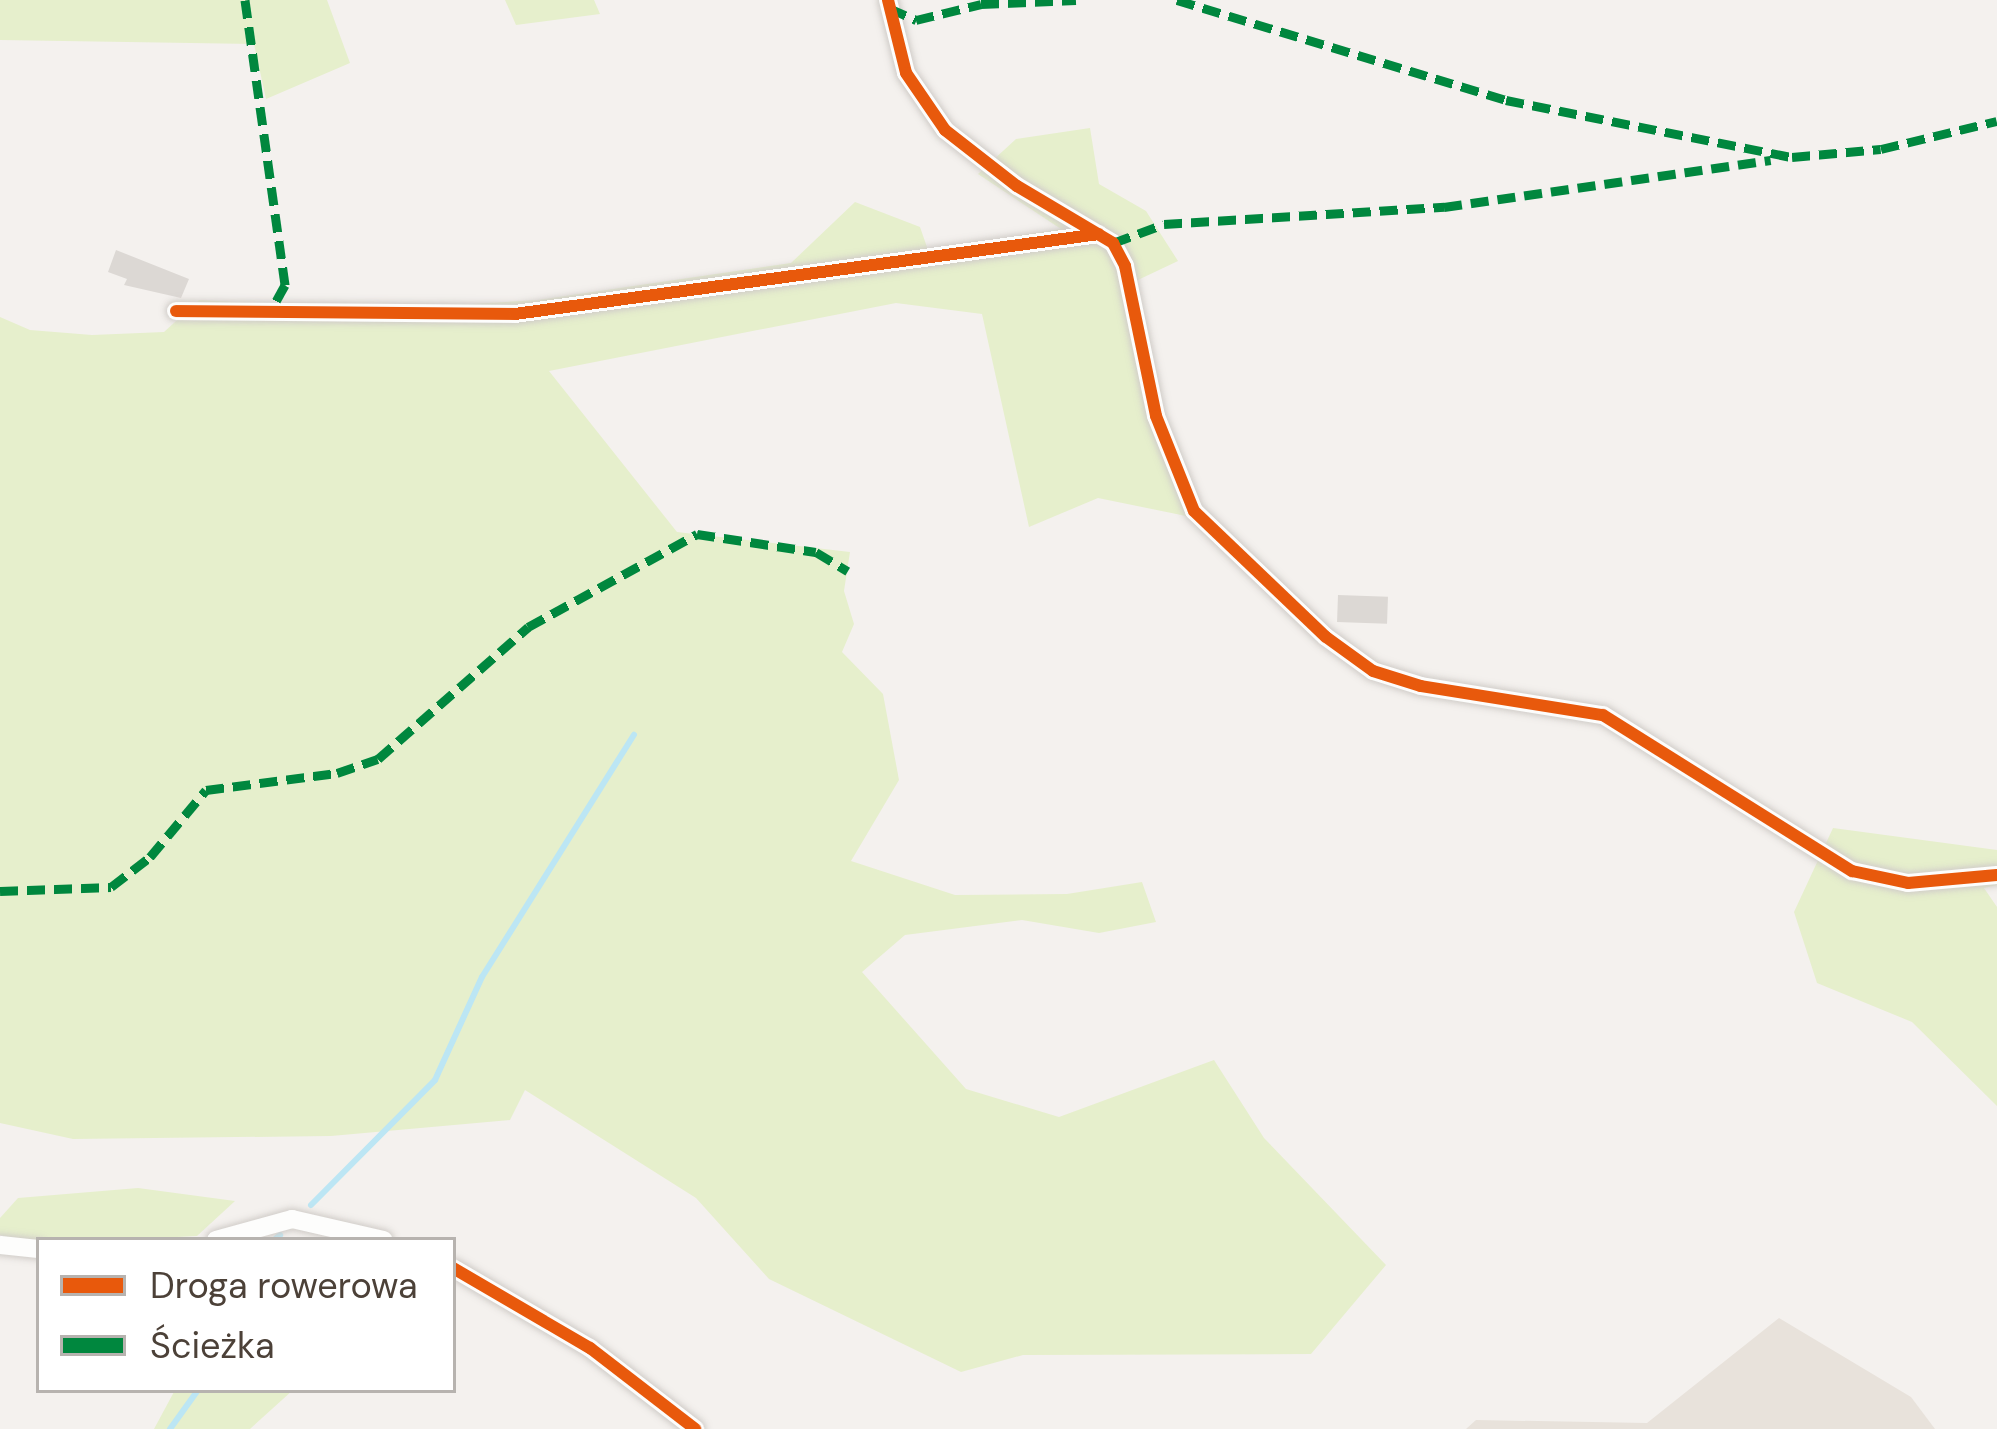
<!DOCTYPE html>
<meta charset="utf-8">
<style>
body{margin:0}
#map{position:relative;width:1997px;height:1429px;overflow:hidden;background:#f4f1ee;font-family:"DM Sans",sans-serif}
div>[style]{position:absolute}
.residential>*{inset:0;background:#e8e2db}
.green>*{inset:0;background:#e6efcc}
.stream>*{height:6px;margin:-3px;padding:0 3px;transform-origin:3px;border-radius:3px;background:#bce6f4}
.building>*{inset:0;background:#dcd8d4;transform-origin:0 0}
.roads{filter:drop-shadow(0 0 3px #d1cdc9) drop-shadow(0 0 3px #d1cdc9)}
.minor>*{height:18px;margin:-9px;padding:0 9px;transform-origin:9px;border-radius:9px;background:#fdfdfc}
.quiet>*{height:9px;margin-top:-4.5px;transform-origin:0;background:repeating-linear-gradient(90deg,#00873e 0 18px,transparent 0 27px)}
.cycleway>*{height:12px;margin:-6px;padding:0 6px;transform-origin:6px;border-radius:6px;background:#e8590c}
span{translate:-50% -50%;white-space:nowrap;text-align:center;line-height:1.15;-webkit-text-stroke:9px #fff;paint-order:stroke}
.legend{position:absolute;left:36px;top:1237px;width:420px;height:156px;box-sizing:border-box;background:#fff;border:3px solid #b7b3af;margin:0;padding:15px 21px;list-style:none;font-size:36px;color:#4c4138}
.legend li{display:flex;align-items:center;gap:24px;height:60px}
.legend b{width:60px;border:3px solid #b7b3af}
</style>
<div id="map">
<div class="residential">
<div style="clip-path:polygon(1779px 1318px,1911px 1397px,1935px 1429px,1466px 1429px,1476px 1420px,1647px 1423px)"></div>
</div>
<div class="green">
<div style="clip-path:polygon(0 0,327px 0,350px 63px,266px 99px,254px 44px,0 40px)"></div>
<div style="clip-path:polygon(505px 0,594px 0,600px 14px,516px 25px)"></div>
<div style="clip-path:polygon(1090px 128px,1099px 184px,1146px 211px,1178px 261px,1121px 288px,1143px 388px,1191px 517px,1098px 498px,1029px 527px,982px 314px,896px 303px,549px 371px,677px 532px,850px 552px,844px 591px,854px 624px,842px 652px,883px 694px,899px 780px,851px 861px,955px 895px,1067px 894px,1142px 882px,1156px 922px,1099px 933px,1022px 920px,905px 935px,862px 972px,966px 1089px,1059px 1117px,1214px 1060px,1264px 1138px,1386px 1265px,1311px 1354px,1023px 1355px,961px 1372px,769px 1279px,696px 1198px,525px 1090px,510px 1120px,331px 1136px,73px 1139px,0 1123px,0 317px,30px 330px,92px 335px,164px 332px,199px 300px,370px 310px,538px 300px,791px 263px,855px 202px,920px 227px,928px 250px,1061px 229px,978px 174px,1016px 139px)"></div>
<div style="clip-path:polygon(1833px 828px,1997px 850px,1997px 885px,1984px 888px,1997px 907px,1997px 1106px,1912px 1022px,1817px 983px,1794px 912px)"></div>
<div style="clip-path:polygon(138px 1188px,235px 1201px,197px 1236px,39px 1244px,0 1235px,0 1218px,18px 1198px)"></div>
<div style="clip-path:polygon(175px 1390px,293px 1390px,250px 1429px,154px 1429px)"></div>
</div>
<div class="stream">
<div style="left:311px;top:1205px;width:176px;rotate:-45.2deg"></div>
<div style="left:435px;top:1080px;width:113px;rotate:-65.5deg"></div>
<div style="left:482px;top:977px;width:286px;rotate:-57.9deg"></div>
<div style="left:274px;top:1240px;width:8px;rotate:-40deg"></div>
<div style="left:170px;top:1429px;width:48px;rotate:-54.3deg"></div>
</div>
<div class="building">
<div style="clip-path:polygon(116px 250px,189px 279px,181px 298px,124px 285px,127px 279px,108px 272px)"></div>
<div style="left:1338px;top:595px;width:50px;height:27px;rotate:2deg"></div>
</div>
<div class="roads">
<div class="minor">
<div style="left:888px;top:0;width:75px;rotate:76.1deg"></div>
<div style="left:906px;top:73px;width:69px;rotate:55.6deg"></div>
<div style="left:945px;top:130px;width:91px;rotate:37.9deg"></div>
<div style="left:1017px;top:186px;width:112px;rotate:30.7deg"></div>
<div style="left:1113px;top:243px;width:26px;rotate:62deg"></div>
<div style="left:1125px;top:266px;width:153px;rotate:78.3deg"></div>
<div style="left:1156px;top:416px;width:102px;rotate:68.2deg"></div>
<div style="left:1194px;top:511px;width:182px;rotate:43.7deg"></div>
<div style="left:1326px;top:637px;width:58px;rotate:35.9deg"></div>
<div style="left:1373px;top:671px;width:50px;rotate:17.4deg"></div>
<div style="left:1421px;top:686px;width:184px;rotate:9.1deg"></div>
<div style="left:1603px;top:715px;width:294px;rotate:32.1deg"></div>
<div style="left:1852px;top:871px;width:57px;rotate:12.1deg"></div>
<div style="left:1908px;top:883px;width:89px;rotate:-5.1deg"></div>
<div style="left:176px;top:311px;width:339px;rotate:0.5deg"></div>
<div style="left:515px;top:314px;width:589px;rotate:-7.8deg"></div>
<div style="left:216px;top:1240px;width:79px;rotate:-15.4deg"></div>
<div style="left:292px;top:1219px;width:94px;rotate:12.9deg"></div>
<div style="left:0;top:1245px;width:39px;rotate:6deg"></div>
<div style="left:453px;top:1268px;width:159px;rotate:30.3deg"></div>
<div style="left:590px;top:1348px;width:133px;rotate:37.6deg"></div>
</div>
</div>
<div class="quiet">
<div style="left:245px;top:0;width:288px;rotate:82deg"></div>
<div style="left:285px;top:285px;width:29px;rotate:119deg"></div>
<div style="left:1177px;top:0;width:344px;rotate:16.9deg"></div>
<div style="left:1506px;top:100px;width:292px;rotate:11.3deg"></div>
<div style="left:1792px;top:157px;width:89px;rotate:-5.1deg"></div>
<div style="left:1881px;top:149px;width:119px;rotate:-13.6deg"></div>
<div style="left:889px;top:8px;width:30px;rotate:24deg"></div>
<div style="left:916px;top:20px;width:67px;rotate:-13.8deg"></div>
<div style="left:981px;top:4px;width:95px;rotate:-2.4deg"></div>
<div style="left:1113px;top:243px;width:54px;rotate:-20.4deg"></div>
<div style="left:1164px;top:224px;width:281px;rotate:-3.5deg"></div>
<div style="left:1444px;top:207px;width:330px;rotate:-8.2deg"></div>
<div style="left:0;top:891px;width:111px;rotate:-2.1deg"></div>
<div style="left:111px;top:887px;width:49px;rotate:-37.6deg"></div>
<div style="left:150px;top:857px;width:87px;rotate:-50.1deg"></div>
<div style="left:206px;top:790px;width:132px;rotate:-7.4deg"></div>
<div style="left:337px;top:773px;width:43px;rotate:-18.9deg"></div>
<div style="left:378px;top:759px;width:200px;rotate:-41.3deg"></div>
<div style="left:528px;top:627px;width:193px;rotate:-28.8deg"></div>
<div style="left:697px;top:534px;width:120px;rotate:8.6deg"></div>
<div style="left:816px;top:552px;width:37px;rotate:31deg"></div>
</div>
<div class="cycleway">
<div style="left:888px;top:0;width:75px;rotate:76.1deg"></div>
<div style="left:906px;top:73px;width:69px;rotate:55.6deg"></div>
<div style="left:945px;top:130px;width:91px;rotate:37.9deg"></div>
<div style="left:1017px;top:186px;width:112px;rotate:30.7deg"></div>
<div style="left:1113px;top:243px;width:26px;rotate:62deg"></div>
<div style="left:1125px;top:266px;width:153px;rotate:78.3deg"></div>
<div style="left:1156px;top:416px;width:102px;rotate:68.2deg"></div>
<div style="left:1194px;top:511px;width:182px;rotate:43.7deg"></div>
<div style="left:1326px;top:637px;width:58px;rotate:35.9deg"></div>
<div style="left:1373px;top:671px;width:50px;rotate:17.4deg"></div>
<div style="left:1421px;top:686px;width:184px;rotate:9.1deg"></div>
<div style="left:1603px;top:715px;width:294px;rotate:32.1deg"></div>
<div style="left:1852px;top:871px;width:57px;rotate:12.1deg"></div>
<div style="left:1908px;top:883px;width:89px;rotate:-5.1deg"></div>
<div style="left:176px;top:311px;width:339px;rotate:0.5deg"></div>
<div style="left:515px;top:314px;width:589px;rotate:-7.8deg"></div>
<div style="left:453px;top:1268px;width:159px;rotate:30.3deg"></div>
<div style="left:590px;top:1348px;width:133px;rotate:37.6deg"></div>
</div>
<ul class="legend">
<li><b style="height:15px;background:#e8590c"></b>Droga rowerowa</li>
<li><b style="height:15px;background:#00873e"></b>Ścieżka</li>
</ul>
</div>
